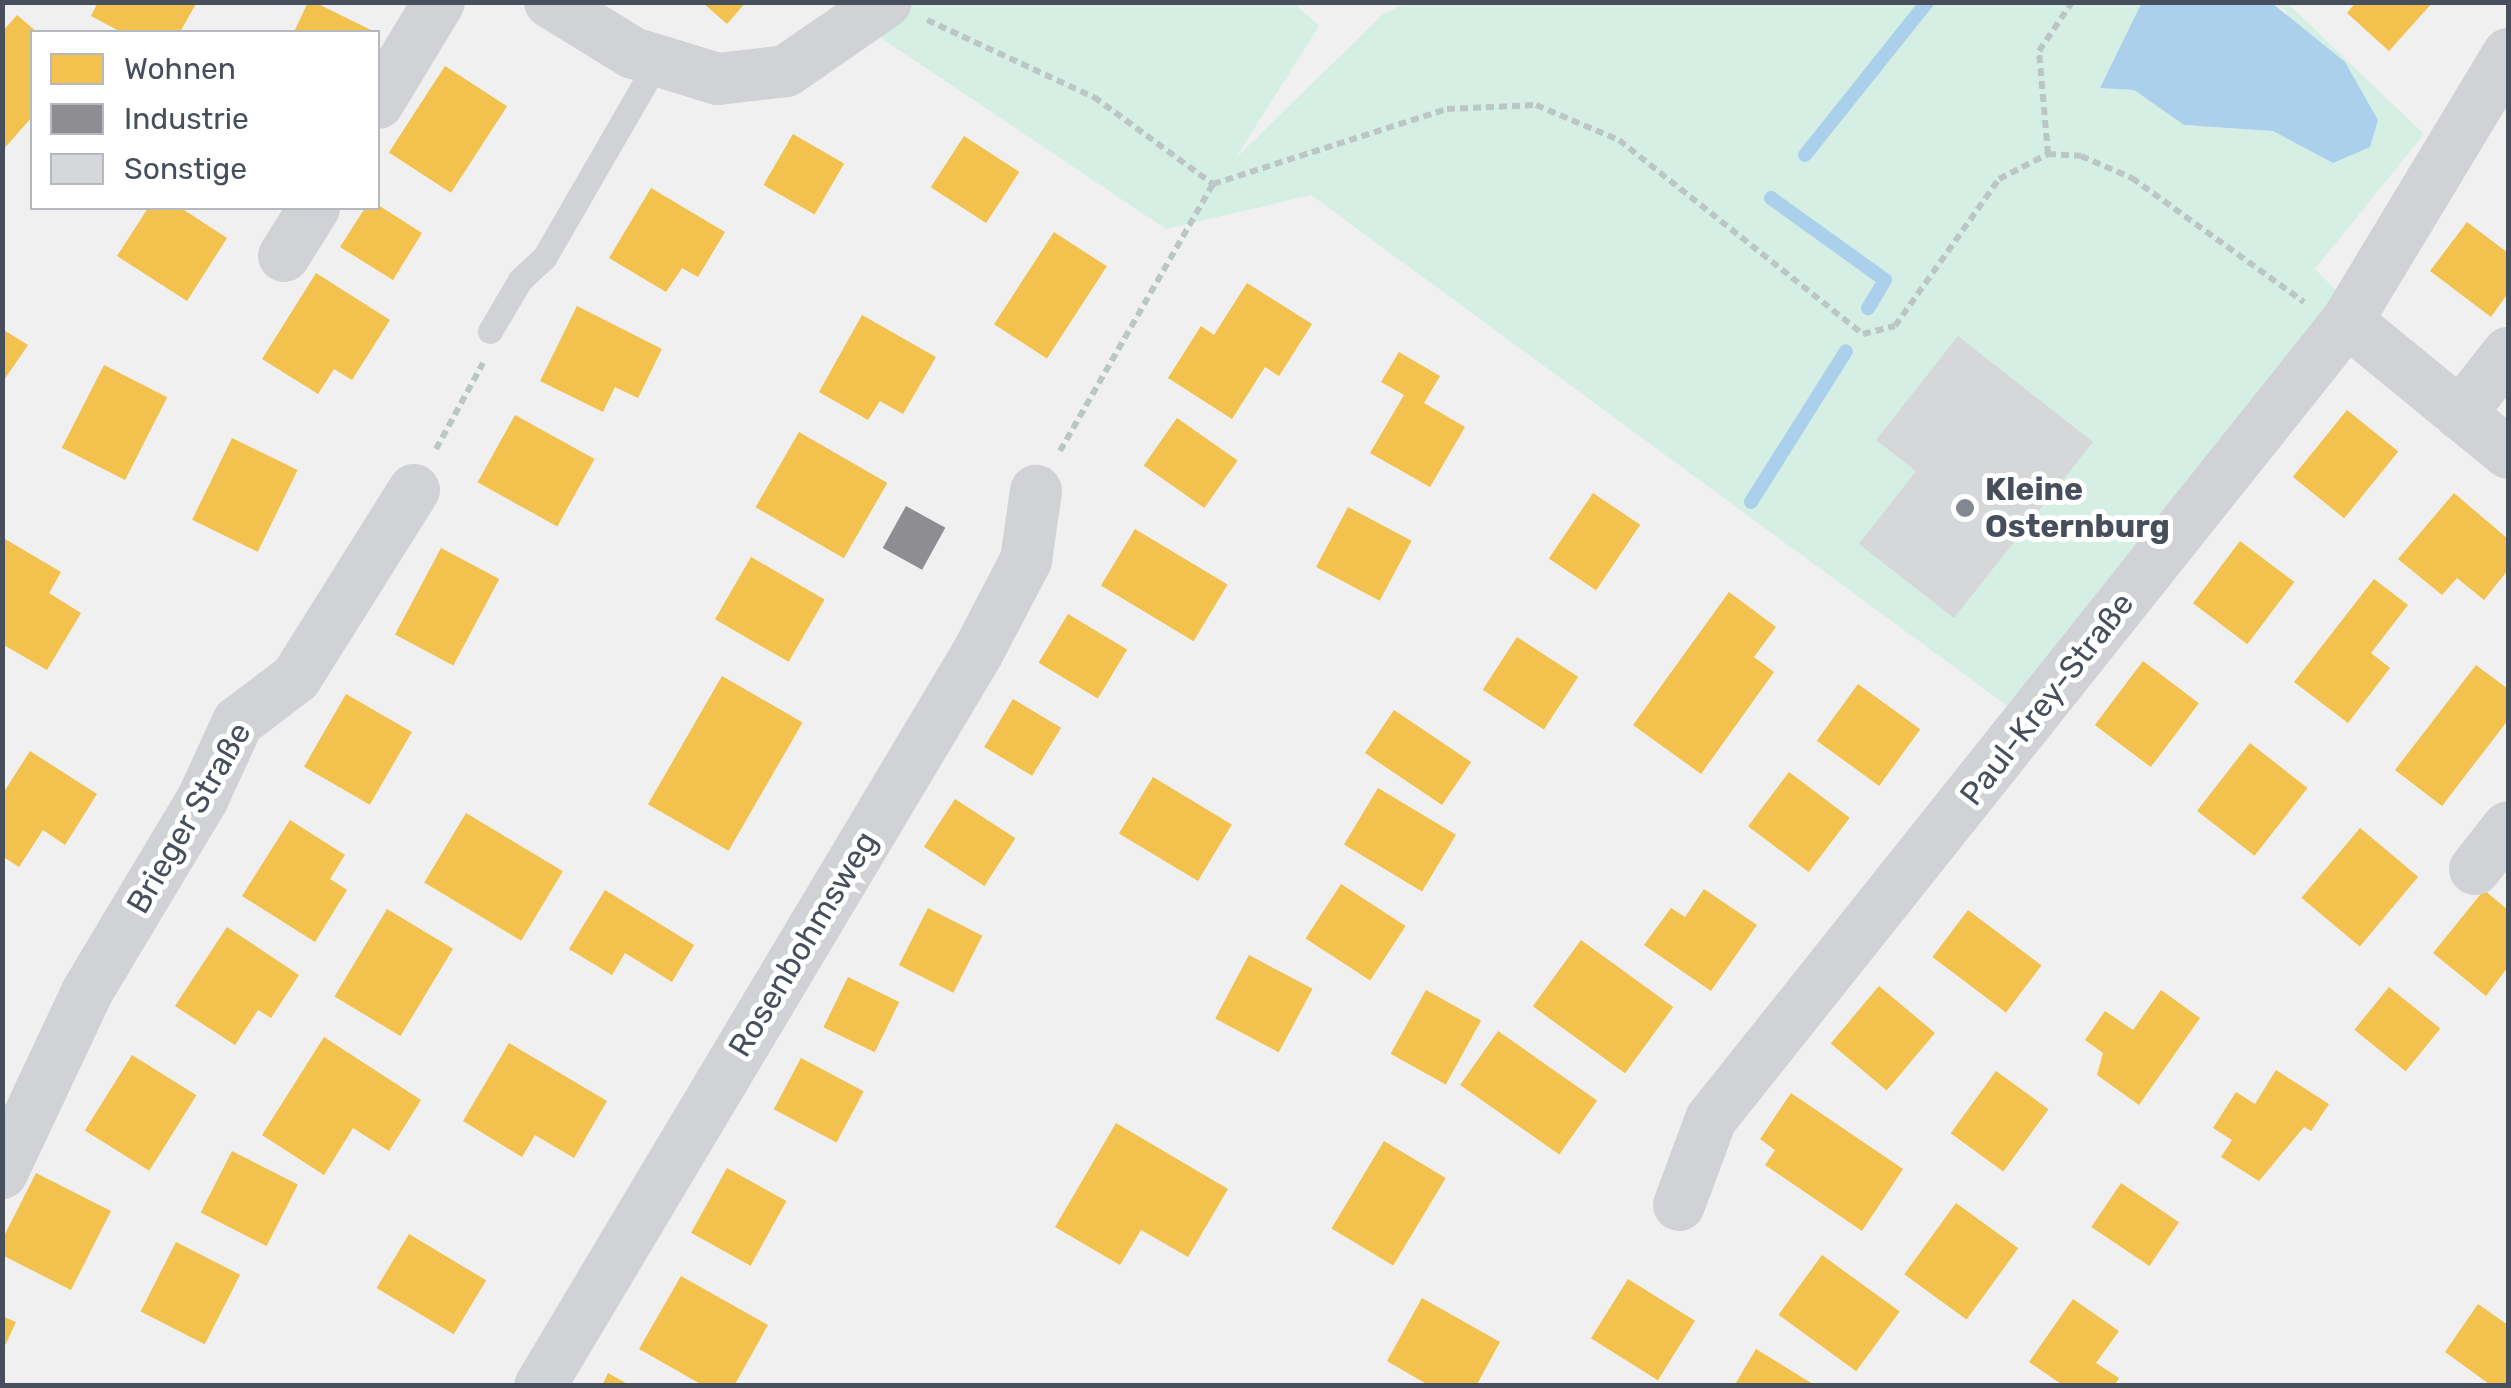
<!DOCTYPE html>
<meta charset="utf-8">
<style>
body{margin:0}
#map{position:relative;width:2511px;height:1388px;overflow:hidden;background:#f1f0f0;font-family:Rubik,sans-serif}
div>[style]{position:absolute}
.green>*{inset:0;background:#d5efe4}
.water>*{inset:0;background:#aad0ec}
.homes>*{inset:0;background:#f2c14e;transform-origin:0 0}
.industry>*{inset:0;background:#8d8d92;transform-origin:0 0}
.stream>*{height:14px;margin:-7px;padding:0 7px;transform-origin:7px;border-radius:7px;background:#aad0ec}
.building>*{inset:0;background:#d6d7d9}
.path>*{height:6px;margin-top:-3px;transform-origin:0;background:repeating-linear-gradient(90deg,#bbc6c6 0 8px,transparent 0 13px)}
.service>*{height:25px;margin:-12.5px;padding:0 12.5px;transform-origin:12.5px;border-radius:12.5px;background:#d1d2d6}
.minor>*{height:52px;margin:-26px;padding:0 26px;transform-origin:26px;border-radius:26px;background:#d1d2d6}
.dots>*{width:28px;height:28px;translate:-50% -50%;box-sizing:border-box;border:5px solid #fff;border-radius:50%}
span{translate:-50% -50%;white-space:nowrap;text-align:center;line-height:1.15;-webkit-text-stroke:10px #fff;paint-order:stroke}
.poi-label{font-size:32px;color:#474e5c;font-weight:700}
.left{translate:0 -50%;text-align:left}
.street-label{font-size:32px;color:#474e5c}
.frame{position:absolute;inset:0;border:5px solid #474e5c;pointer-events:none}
.legend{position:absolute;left:30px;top:30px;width:350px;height:180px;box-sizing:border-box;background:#fff;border:2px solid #b5b8be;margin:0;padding:12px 18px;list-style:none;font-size:30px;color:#474e5c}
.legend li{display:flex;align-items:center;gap:20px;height:50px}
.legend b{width:50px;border:2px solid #b5b8be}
</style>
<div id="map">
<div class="green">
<div style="clip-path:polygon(905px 3px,1294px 3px,1319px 26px,1235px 159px,1382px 15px,1406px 3px,2142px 3px,2100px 88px,2134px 90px,2184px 125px,2273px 131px,2333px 163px,2286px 11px,2272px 3px,2287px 3px,2424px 134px,2315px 269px,2373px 328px,2040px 730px,1311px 195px,1166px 229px,881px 38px)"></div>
</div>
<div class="water">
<div style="clip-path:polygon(2142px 2px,2272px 3px,2345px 62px,2378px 120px,2370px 147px,2333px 163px,2273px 131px,2184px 125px,2134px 90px,2100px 88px)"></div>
</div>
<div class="homes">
<div style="clip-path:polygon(98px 2px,197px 2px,180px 32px,121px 32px,91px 16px)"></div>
<div style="clip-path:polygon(308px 2px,314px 2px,375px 32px,294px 32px)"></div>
<div style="clip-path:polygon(702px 2px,746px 2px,727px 24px)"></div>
<div style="clip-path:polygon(2356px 2px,2433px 2px,2389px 51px,2347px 13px)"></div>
<div style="clip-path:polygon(17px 15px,37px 32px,32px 117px,2px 151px,2px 32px)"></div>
<div style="left:445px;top:66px;width:74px;height:103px;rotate:33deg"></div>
<div style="left:793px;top:134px;width:59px;height:59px;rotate:30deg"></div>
<div style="left:964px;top:136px;width:66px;height:61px;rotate:33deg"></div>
<div style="clip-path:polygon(651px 188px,725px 232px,698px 277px,682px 268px,666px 292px,609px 258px)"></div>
<div style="clip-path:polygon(378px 205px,422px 233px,393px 280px,340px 247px,365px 208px)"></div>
<div style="clip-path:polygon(148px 208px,181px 208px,227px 238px,187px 301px,117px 256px)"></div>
<div style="clip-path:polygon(2467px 222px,2508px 253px,2508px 293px,2491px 317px,2430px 271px)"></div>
<div style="left:1054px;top:232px;width:63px;height:110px;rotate:33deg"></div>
<div style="clip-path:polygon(316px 273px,390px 320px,352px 380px,334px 369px,318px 394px,262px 359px)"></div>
<div style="clip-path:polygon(1247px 283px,1312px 324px,1279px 376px,1265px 367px,1232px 419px,1168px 378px,1201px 326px,1214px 335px)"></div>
<div style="clip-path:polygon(577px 306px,662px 349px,638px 398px,615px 387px,603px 412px,540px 381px)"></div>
<div style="clip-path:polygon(862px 315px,936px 357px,903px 414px,880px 401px,868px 420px,819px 392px)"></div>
<div style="clip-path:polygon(2px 329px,28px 345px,2px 383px)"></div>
<div style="clip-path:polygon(1399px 352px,1440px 376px,1424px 403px,1465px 427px,1430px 487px,1370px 453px,1404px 395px,1381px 382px)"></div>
<div style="left:104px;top:365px;width:71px;height:93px;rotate:27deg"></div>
<div style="left:2347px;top:410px;width:66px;height:86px;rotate:39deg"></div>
<div style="left:515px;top:415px;width:91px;height:77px;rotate:29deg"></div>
<div style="left:1177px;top:418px;width:74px;height:58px;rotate:35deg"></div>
<div style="left:799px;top:432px;width:102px;height:87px;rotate:30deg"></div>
<div style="left:232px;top:438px;width:73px;height:91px;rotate:26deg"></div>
<div style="left:1593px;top:493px;width:57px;height:79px;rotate:34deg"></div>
<div style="clip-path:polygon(2454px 493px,2508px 539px,2508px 570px,2484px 600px,2457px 578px,2442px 595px,2398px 559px)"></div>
<div style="left:1348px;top:507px;width:72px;height:68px;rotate:28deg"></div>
<div style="left:1135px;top:529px;width:108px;height:66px;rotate:31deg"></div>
<div style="clip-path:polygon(5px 539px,61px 572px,49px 593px,81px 613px,47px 670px,2px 644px)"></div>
<div style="left:2240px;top:541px;width:68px;height:78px;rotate:37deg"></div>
<div style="left:441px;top:548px;width:66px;height:98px;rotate:28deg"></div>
<div style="left:751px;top:557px;width:85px;height:72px;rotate:30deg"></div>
<div style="clip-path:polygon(2374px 579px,2408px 605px,2371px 653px,2390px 668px,2348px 723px,2294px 682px)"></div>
<div style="clip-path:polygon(1729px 592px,1776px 627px,1754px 657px,1774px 672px,1701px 774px,1633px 725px)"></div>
<div style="left:1068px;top:614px;width:69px;height:57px;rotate:31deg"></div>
<div style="left:1517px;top:637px;width:73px;height:63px;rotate:33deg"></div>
<div style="left:2143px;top:661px;width:70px;height:80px;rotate:37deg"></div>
<div style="clip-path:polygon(2476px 665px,2508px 689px,2508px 720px,2442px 806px,2395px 770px)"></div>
<div style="left:722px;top:676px;width:93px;height:148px;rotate:30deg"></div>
<div style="left:1858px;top:684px;width:77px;height:70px;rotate:36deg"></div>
<div style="left:346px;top:694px;width:76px;height:84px;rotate:30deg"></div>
<div style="left:1013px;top:699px;width:56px;height:56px;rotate:31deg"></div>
<div style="left:1394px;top:710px;width:93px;height:52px;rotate:34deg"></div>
<div style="left:2250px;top:743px;width:73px;height:86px;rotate:38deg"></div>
<div style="clip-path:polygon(30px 751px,97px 794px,65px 845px,43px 830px,19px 867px,2px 856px,2px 795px)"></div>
<div style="left:1789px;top:772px;width:76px;height:68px;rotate:37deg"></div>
<div style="left:1153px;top:777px;width:92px;height:66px;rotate:31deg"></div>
<div style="left:1378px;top:788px;width:91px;height:66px;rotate:31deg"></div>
<div style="left:955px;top:799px;width:72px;height:57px;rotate:33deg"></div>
<div style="left:466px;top:813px;width:113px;height:81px;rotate:31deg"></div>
<div style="clip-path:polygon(290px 820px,345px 855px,330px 879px,347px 890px,315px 942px,242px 896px)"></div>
<div style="left:2360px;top:828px;width:76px;height:91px;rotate:40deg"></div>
<div style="left:1341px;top:884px;width:77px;height:65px;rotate:33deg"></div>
<div style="clip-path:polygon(1704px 889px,1757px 925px,1711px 991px,1644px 945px,1671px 908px,1685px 917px)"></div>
<div style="clip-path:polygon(605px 890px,694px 945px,672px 982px,625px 953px,612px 975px,569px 949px)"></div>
<div style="clip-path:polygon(2484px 890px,2508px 910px,2508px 967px,2486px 996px,2433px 953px)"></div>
<div style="left:928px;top:908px;width:61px;height:64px;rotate:27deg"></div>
<div style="left:387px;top:909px;width:77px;height:102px;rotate:31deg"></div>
<div style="left:1968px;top:910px;width:92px;height:59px;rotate:37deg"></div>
<div style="clip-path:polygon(227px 927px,299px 975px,271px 1018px,258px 1010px,235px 1045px,175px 1006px)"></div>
<div style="left:1581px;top:940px;width:114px;height:82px;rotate:36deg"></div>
<div style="left:1249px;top:955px;width:72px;height:72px;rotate:28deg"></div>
<div style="left:848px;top:977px;width:57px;height:56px;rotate:26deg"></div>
<div style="left:1879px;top:986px;width:73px;height:75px;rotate:40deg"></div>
<div style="left:2389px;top:987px;width:66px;height:55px;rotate:39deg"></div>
<div style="left:1426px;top:990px;width:63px;height:73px;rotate:29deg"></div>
<div style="clip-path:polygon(2161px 990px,2200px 1018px,2139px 1105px,2097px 1075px,2103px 1053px,2085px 1040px,2105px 1011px,2133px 1030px)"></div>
<div style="left:1498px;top:1031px;width:121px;height:66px;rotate:35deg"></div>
<div style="clip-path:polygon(324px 1037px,421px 1100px,389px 1151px,353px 1128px,324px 1175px,262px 1135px)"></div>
<div style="clip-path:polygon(509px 1043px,607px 1101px,574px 1158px,535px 1135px,522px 1157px,463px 1121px)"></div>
<div style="left:132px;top:1055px;width:76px;height:89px;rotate:32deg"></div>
<div style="left:801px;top:1058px;width:71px;height:58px;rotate:28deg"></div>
<div style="clip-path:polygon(2276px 1070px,2329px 1104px,2311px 1131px,2304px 1127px,2259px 1181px,2221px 1157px,2232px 1140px,2213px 1128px,2236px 1092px,2255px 1104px)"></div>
<div style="left:1996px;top:1071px;width:65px;height:77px;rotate:36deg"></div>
<div style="clip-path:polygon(1791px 1093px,1903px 1169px,1862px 1231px,1765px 1165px,1775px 1150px,1760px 1139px)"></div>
<div style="clip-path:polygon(1116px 1123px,1228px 1189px,1188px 1257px,1141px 1230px,1120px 1265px,1055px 1227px)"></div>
<div style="left:1384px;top:1141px;width:72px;height:102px;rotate:31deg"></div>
<div style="left:232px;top:1151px;width:74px;height:69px;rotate:27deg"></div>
<div style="left:727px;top:1168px;width:68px;height:74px;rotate:29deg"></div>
<div style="clip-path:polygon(36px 1173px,111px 1211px,71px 1290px,2px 1255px,2px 1240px)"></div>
<div style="left:2121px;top:1183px;width:70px;height:53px;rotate:34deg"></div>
<div style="left:1956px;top:1203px;width:77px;height:88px;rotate:36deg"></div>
<div style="left:409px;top:1234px;width:90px;height:63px;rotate:31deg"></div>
<div style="left:176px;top:1242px;width:72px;height:78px;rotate:27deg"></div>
<div style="left:1822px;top:1255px;width:96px;height:74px;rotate:36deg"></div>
<div style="clip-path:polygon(681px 1276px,768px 1325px,734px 1386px,704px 1386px,639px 1349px)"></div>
<div style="left:1628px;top:1279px;width:79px;height:70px;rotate:32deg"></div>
<div style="clip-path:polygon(1422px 1298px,1500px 1342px,1476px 1386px,1430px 1386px,1387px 1361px)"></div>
<div style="clip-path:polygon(2073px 1299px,2119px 1331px,2096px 1363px,2119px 1378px,2114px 1386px,2064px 1386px,2029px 1362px)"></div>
<div style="clip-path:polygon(2478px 1304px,2508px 1325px,2508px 1386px,2492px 1386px,2445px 1352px)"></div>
<div style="clip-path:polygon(2px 1316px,16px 1322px,2px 1352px)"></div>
<div style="clip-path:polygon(1756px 1349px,1816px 1386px,1734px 1386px)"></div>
<div style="clip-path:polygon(608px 1373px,631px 1386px,602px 1386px)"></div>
</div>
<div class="industry">
<div style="left:906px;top:506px;width:45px;height:48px;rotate:29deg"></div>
</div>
<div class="stream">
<div style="left:1805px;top:155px;width:196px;rotate:-51.4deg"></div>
<div style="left:1771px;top:198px;width:140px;rotate:35.7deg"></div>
<div style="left:1885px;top:280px;width:33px;rotate:121deg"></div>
<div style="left:1751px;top:502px;width:178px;rotate:-57.8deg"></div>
</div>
<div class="building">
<div style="clip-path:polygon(1958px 336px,2093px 442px,1954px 618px,1859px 544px,1916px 471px,1876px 440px)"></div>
</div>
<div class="path">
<div style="left:927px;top:20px;width:184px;rotate:24.8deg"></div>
<div style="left:1094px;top:97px;width:147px;rotate:36.2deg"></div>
<div style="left:1213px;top:184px;width:246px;rotate:-17.8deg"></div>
<div style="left:1447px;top:109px;width:89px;rotate:-2.6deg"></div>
<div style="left:1536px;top:105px;width:90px;rotate:22.9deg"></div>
<div style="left:1619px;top:140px;width:312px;rotate:38.5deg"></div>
<div style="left:1863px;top:334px;width:33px;rotate:-14deg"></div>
<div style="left:1895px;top:326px;width:180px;rotate:-54.7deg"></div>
<div style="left:1999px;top:179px;width:55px;rotate:-27deg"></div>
<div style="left:2048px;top:154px;width:33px;rotate:3deg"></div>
<div style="left:2081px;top:156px;width:56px;rotate:23.3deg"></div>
<div style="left:2132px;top:178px;width:212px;rotate:35.8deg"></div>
<div style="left:2048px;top:154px;width:103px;rotate:-95deg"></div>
<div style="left:2039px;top:51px;width:59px;rotate:-56deg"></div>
<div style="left:436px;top:449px;width:98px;rotate:-61.3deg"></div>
<div style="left:1060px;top:451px;width:308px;rotate:-60.2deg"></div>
</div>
<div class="service">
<div style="left:490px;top:331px;width:59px;rotate:-59.5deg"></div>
<div style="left:520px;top:280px;width:33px;rotate:-43deg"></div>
<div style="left:544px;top:258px;width:226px;rotate:-60deg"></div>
</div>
<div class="minor">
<div style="left:550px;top:2px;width:97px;rotate:31.6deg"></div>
<div style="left:633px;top:53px;width:89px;rotate:17deg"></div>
<div style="left:718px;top:79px;width:68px;rotate:-6.7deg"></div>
<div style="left:786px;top:71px;width:121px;rotate:-34.6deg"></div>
<div style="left:378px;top:103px;width:118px;rotate:-58.9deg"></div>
<div style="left:284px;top:256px;width:57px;rotate:-58deg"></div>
<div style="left:2347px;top:321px;width:312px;rotate:-58.9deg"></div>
<div style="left:2460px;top:414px;width:78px;rotate:-51.8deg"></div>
<div style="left:2475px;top:869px;width:53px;rotate:-51.8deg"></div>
<div style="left:2px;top:1173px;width:200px;rotate:-64.8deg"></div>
<div style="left:87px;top:992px;width:226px;rotate:-59.1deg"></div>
<div style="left:203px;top:798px;width:84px;rotate:-65.3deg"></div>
<div style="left:238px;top:722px;width:73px;rotate:-37.2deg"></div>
<div style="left:296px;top:678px;width:222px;rotate:-57.9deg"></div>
<div style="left:1679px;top:1205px;width:92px;rotate:-69.6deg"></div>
<div style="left:1711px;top:1119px;width:1020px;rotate:-51.45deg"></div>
<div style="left:2347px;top:321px;width:208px;rotate:39.3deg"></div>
<div style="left:540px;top:1386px;width:855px;rotate:-59.17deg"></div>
<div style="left:978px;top:652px;width:104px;rotate:-62.4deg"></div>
<div style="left:1026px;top:560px;width:70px;rotate:-81.8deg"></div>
</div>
<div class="dots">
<div style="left:1965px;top:508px;background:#828790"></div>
</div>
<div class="poi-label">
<span class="left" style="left:1985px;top:508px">Kleine<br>Osternburg</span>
</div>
<div class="street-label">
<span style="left:2047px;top:699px;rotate:-52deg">Paul-Krey-Straße</span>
<span style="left:189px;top:818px;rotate:-60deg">Brieger Straße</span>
<span style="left:803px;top:944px;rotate:-59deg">Rosenbohmsweg</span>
</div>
<div class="frame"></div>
<ul class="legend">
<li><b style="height:28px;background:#f2c14e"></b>Wohnen</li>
<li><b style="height:28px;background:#8d8d92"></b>Industrie</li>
<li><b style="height:28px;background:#d6d7d9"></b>Sonstige</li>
</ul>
</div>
